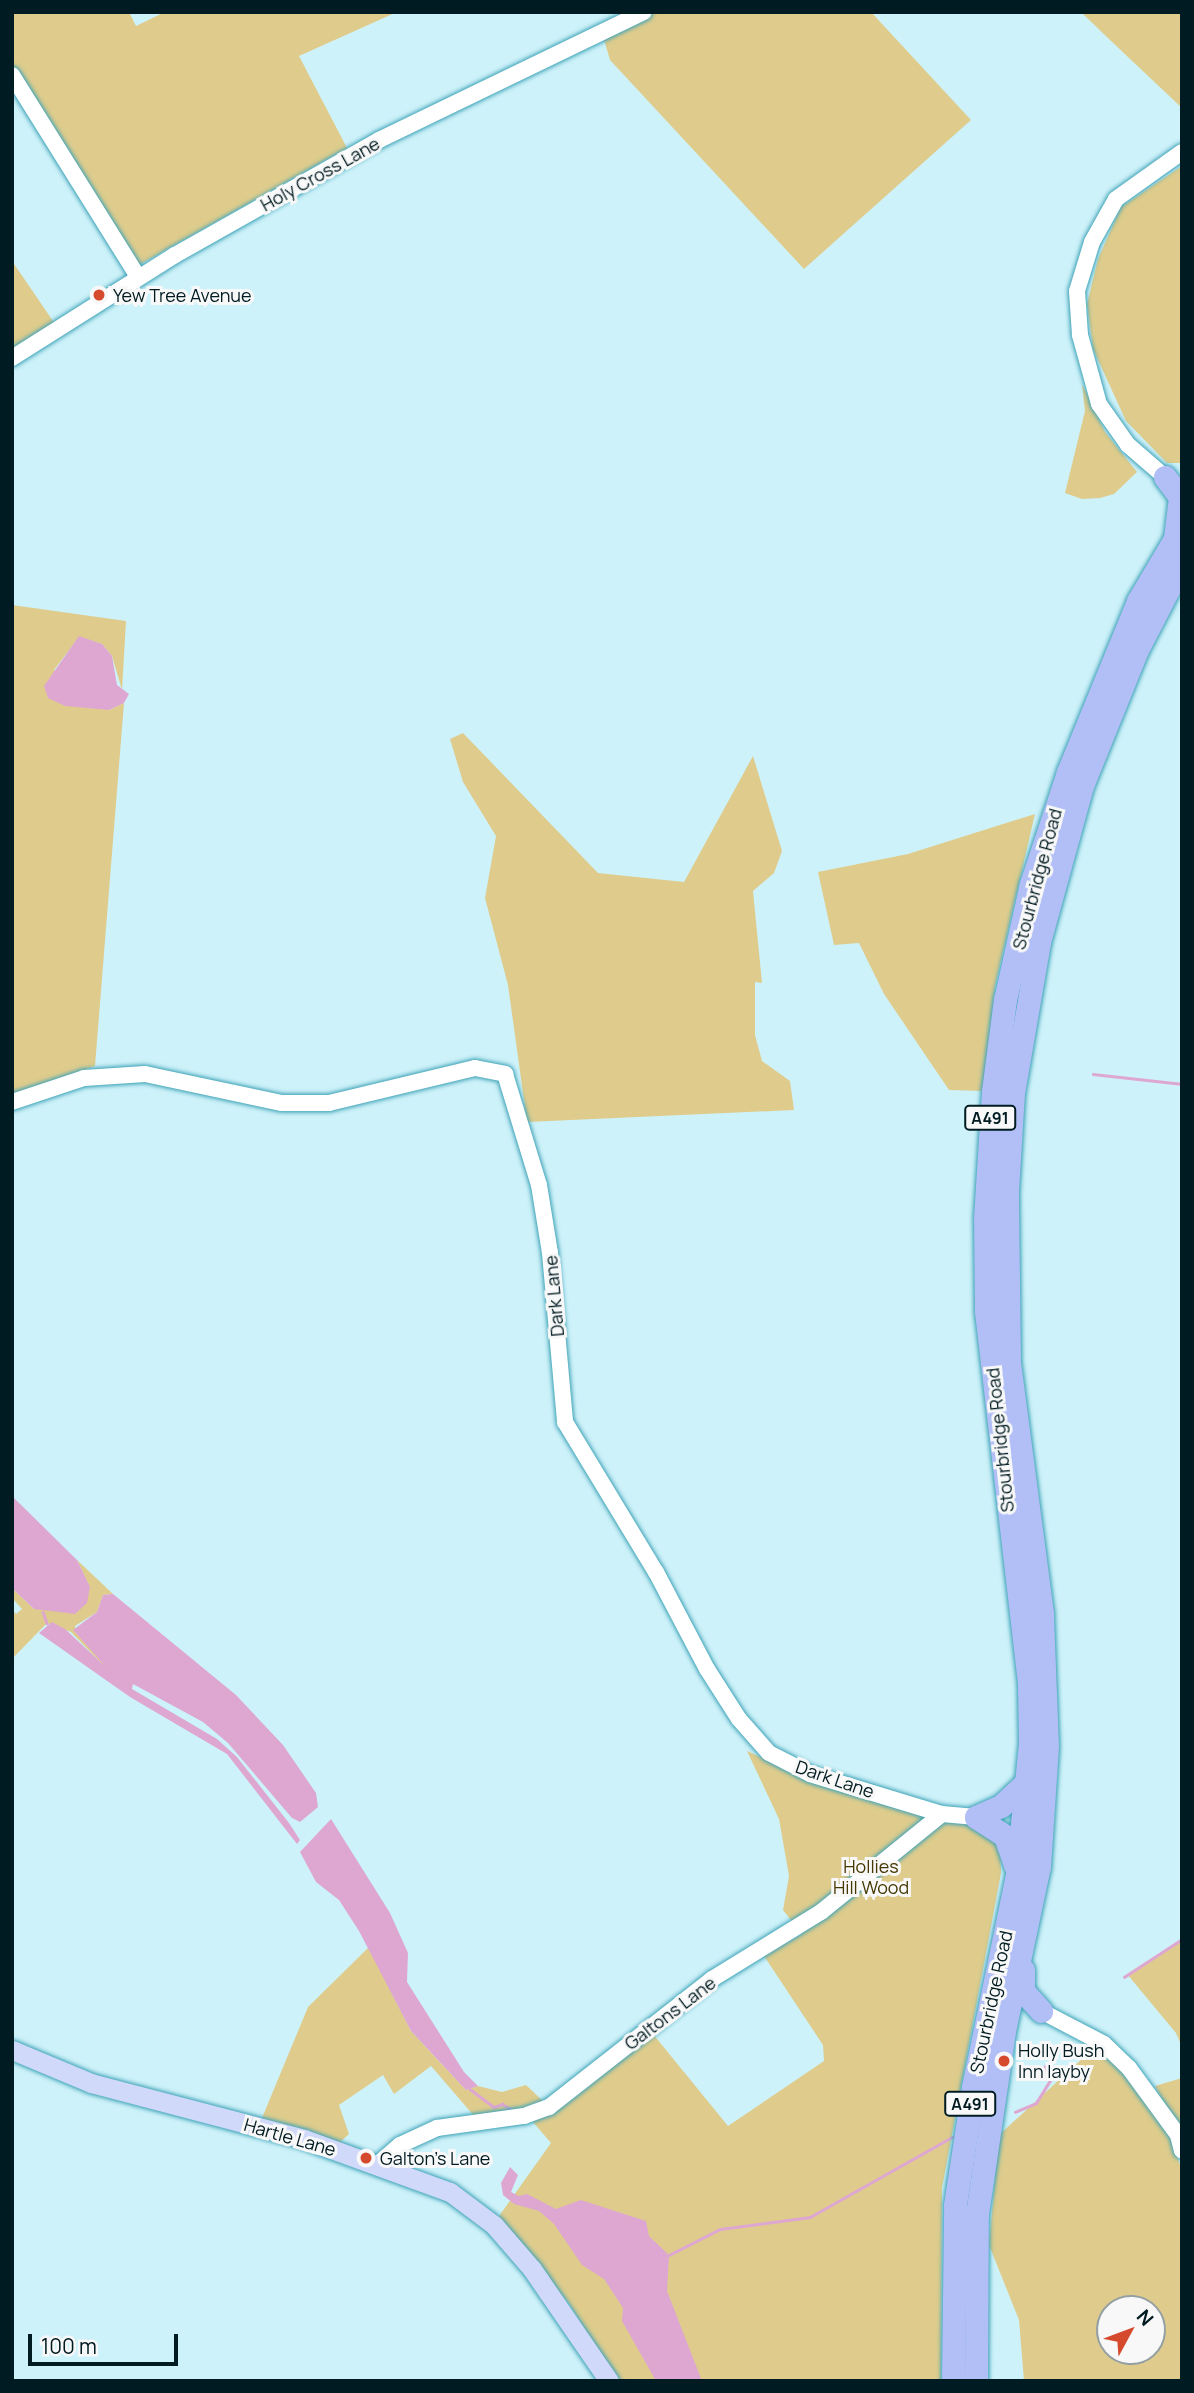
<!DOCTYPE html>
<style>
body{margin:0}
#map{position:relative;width:1194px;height:2393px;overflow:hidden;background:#cef2fa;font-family:Manrope,sans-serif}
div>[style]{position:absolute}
.green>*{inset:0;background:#dfcc8c}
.water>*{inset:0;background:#dda7d2}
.stream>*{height:2.5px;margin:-1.25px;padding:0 1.25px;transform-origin:1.25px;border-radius:1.25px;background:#dda7d2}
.roads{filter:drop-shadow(0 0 2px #3fa3b7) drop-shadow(0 0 2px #3fa3b7)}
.minor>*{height:16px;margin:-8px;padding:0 8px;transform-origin:8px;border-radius:8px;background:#fff}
.major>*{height:19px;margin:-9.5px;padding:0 9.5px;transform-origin:9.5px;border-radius:9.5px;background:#d0d9fa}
.highway>*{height:23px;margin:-11.5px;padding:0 11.5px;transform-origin:11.5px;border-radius:11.5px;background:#b1bff6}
.dots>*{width:19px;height:19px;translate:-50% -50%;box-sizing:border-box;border:4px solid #f8f8f8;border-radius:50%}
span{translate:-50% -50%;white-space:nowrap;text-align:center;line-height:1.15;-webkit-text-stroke:6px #f8f8f8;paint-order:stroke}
.shield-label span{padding:2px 5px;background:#f8f8f8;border:2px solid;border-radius:5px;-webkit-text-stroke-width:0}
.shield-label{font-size:16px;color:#001b21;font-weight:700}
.street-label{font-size:18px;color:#001b21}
.poi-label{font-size:18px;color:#001b21}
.left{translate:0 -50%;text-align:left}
.park-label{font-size:18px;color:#453802}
.frame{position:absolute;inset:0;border:14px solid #001b21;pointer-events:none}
.north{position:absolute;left:1096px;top:2295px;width:70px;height:70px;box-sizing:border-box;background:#f8f8f8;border:2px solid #95a0a2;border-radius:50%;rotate:49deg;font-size:19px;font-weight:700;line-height:28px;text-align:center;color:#001b21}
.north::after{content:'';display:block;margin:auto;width:24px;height:32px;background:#d54a2d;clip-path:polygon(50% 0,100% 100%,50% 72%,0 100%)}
.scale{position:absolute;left:28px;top:2334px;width:150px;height:32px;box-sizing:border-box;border:4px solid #001b21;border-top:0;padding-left:9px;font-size:21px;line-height:24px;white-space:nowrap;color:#001b21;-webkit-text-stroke:5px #f8f8f8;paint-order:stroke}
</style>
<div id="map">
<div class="green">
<div style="clip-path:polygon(16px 12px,129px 12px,136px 26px,165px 12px,397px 12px,299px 56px,347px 148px,137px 266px,12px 68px,12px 14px)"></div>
<div style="clip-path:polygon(653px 12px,871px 12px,971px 120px,804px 269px,610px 60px,603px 36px)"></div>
<div style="clip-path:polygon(1081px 12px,1182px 12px,1182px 108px,1111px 41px)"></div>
<div style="clip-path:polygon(1182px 166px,1182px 463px,1167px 463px,1126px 421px,1093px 349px,1087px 304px,1098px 259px,1121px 207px)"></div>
<div style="clip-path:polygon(12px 261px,55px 324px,12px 352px)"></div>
<div style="clip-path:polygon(1082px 384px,1105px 432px,1137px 472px,1114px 494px,1100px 498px,1082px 499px,1065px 493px,1085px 411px)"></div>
<div style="clip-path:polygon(12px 605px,126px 621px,122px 690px,112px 656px,102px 644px,79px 637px,54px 670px,109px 710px,124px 703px,95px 1066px,12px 1096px)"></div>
<div style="clip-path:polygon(463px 733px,598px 873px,684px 882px,753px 756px,782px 851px,774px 873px,753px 891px,762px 983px,755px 982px,755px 1035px,762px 1061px,790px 1081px,794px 1110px,527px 1122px,508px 985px,485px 898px,496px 836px,463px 782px,450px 739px)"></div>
<div style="clip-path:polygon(1035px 814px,995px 986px,983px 1091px,949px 1090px,884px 994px,859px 943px,834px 945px,818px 872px,908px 854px)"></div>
<div style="clip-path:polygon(77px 1560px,113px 1594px,103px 1595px,97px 1612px,75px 1626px,76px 1633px,107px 1663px,106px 1668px,71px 1632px,47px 1623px,12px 1659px,12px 1609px,16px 1614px,22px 1609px,12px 1598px,12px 1588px,34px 1609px,90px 1588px)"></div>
<div style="clip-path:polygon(747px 1751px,801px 1776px,992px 1828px,1000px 1841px,1001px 1873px,942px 2188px,941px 2381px,618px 2381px,568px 2302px,497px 2219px,551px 2143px,533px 2122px,653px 2034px,728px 2126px,824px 2061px,823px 2045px,764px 1956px,802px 1934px,783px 1910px,789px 1876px,779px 1819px)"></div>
<div style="clip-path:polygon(1182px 1939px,1182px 2047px,1176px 2033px,1127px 1974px)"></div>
<div style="clip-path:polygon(369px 1947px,411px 2031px,466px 2090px,478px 2086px,502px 2092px,526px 2085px,546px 2104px,475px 2117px,431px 2066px,394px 2094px,383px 2075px,339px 2105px,349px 2134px,339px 2143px,262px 2118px,308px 2007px)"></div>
<div style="clip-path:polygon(evenodd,1097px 2045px,1133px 2082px,1171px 2135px,1182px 2172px,1182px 2377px,1178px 2381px,1024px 2381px,1019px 2320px,989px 2245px,999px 2135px,1097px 2045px,1110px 2309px,1152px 2309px,1152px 2351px,1110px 2351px,1110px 2309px)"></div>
<div style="clip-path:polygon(1182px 2078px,1182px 2137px,1155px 2086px)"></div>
</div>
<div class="water">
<div style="clip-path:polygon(79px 636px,102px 644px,112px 656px,117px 685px,129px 694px,124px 703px,109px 710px,65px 706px,48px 698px,44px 686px)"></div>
<div style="clip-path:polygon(12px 1496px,77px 1560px,90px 1587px,87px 1603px,75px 1614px,34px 1609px,12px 1588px)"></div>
<div style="clip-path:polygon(113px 1594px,236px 1695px,283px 1745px,316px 1793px,318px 1807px,300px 1822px,292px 1818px,228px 1743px,203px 1722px,133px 1684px,132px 1689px,217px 1739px,237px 1757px,289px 1823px,300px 1840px,297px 1844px,227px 1754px,130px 1697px,39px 1633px,52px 1622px,65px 1629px,106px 1667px,73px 1630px,97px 1612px,103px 1595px)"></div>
<div style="clip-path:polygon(331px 1819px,390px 1913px,408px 1953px,407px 1982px,464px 2072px,478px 2086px,466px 2090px,411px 2031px,359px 1931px,339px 1900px,316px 1882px,300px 1852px)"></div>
<div style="clip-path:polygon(510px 2167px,518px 2175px,511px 2192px,519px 2196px,527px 2194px,556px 2209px,581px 2200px,646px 2221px,649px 2236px,669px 2255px,667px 2291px,702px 2381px,656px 2381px,622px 2321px,623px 2308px,604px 2279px,582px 2265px,554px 2224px,539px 2211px,514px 2204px,503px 2195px,501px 2183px)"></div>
</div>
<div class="stream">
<div style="left:1093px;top:1074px;width:90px;rotate:6.4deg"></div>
<div style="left:43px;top:1612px;width:12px;rotate:70deg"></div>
<div style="left:1124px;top:1977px;width:69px;rotate:-33.2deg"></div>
<div style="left:470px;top:2089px;width:30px;rotate:37deg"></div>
<div style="left:494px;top:2107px;width:9px;rotate:-21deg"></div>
<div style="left:502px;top:2104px;width:13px;rotate:29deg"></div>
<div style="left:1015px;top:2112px;width:23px;rotate:-23deg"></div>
<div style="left:1036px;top:2103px;width:26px;rotate:-58deg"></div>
<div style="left:1050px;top:2081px;width:15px;rotate:-110deg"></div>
<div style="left:669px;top:2255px;width:57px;rotate:-27deg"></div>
<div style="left:720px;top:2229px;width:91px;rotate:-7.6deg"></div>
<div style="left:810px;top:2217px;width:163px;rotate:-29.4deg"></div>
</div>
<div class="roads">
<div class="minor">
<div style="left:12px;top:75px;width:239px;rotate:58deg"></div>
<div style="left:12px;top:358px;width:193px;rotate:-32.3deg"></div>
<div style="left:175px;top:255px;width:234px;rotate:-29.4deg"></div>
<div style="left:379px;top:140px;width:294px;rotate:-25.8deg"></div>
<div style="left:1165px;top:477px;width:49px;rotate:-139.1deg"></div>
<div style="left:1128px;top:445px;width:50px;rotate:-125.3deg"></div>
<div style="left:1099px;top:404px;width:72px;rotate:-105.4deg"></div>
<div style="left:1080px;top:335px;width:44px;rotate:-93.9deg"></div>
<div style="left:1077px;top:291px;width:51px;rotate:-73deg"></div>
<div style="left:1092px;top:242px;width:49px;rotate:-60.8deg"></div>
<div style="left:1116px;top:199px;width:81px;rotate:-35.5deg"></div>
<div style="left:12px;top:1102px;width:76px;rotate:-18.4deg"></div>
<div style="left:84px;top:1078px;width:61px;rotate:-3.8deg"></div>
<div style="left:145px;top:1074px;width:140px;rotate:12deg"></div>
<div style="left:282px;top:1103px;width:47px"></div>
<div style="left:329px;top:1103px;width:150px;rotate:-13.5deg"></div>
<div style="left:475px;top:1068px;width:31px;rotate:11deg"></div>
<div style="left:505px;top:1074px;width:116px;rotate:73deg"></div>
<div style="left:539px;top:1185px;width:69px;rotate:80.8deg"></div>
<div style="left:550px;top:1253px;width:170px;rotate:84.9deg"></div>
<div style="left:565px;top:1422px;width:175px;rotate:58.8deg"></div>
<div style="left:656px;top:1572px;width:110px;rotate:62.3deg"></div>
<div style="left:707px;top:1669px;width:59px;rotate:57.4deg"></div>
<div style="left:739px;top:1719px;width:45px;rotate:48.6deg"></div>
<div style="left:769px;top:1753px;width:46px;rotate:27.1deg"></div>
<div style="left:810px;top:1774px;width:138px;rotate:16.9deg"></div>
<div style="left:942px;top:1814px;width:34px;rotate:5deg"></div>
<div style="left:1041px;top:2011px;width:71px;rotate:27.6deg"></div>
<div style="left:1104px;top:2044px;width:35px;rotate:44deg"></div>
<div style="left:1129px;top:2068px;width:83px;rotate:53.8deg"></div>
<div style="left:1178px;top:2135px;width:16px;rotate:76deg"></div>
<div style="left:378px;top:2164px;width:29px;rotate:-41deg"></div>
<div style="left:400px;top:2145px;width:41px;rotate:-24.7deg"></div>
<div style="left:437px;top:2128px;width:88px;rotate:-7.9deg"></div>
<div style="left:524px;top:2116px;width:27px;rotate:-20deg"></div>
<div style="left:549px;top:2107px;width:207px;rotate:-38.1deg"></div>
<div style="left:712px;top:1979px;width:128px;rotate:-31.6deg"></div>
<div style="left:821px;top:1912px;width:156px;rotate:-39deg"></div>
</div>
<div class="major">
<div style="left:12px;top:2050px;width:86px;rotate:22.7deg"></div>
<div style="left:91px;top:2083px;width:220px;rotate:14.7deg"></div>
<div style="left:304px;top:2139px;width:155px;rotate:20deg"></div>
<div style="left:450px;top:2192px;width:55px;rotate:36.9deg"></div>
<div style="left:494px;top:2225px;width:58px;rotate:49.2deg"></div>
<div style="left:532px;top:2269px;width:136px;rotate:55.5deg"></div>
</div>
<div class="highway">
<div style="left:1165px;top:477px;width:25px;rotate:53deg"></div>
<div style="left:1180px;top:497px;width:41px;rotate:97deg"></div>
<div style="left:976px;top:1817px;width:35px;rotate:33deg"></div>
<div style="left:1005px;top:1836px;width:31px;rotate:71deg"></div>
<div style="left:976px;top:1817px;width:27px;rotate:-24deg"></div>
<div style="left:1001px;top:1806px;width:37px;rotate:-43deg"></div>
<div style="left:1023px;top:1970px;width:21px;rotate:90deg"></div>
<div style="left:1023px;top:1991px;width:27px;rotate:48deg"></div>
<div style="left:953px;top:2381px;width:176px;rotate:-89.3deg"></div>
<div style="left:955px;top:2205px;width:119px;rotate:-81.3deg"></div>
<div style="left:973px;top:2087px;width:217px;rotate:-78.3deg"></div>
<div style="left:1017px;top:1875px;width:133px;rotate:-84.4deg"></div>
<div style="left:1030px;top:1743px;width:60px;rotate:-91deg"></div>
<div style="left:1029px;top:1683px;width:374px;rotate:-96.6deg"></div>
<div style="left:986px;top:1311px;width:93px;rotate:-90.6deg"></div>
<div style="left:985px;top:1218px;width:127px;rotate:-86.4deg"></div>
<div style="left:993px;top:1091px;width:92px;rotate:-82.5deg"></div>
<div style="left:1005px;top:1000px;width:119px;rotate:-77.4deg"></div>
<div style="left:1031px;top:884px;width:118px;rotate:-71.7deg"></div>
<div style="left:1068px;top:772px;width:185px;rotate:-67.7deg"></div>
<div style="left:1138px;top:601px;width:86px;rotate:-59.3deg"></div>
<div style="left:976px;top:2381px;width:167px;rotate:-89.7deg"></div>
<div style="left:977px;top:2214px;width:185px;rotate:-81.6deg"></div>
<div style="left:1004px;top:2031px;width:168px;rotate:-78deg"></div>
<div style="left:1039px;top:1867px;width:121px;rotate:-86.2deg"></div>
<div style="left:1047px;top:1746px;width:133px;rotate:-92.2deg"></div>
<div style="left:1042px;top:1613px;width:252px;rotate:-97.5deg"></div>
<div style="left:1009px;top:1363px;width:172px;rotate:-90.7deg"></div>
<div style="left:1007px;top:1191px;width:98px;rotate:-86.5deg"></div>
<div style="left:1013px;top:1093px;width:153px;rotate:-80.2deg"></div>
<div style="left:1039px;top:942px;width:162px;rotate:-74.6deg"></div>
<div style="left:1082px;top:786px;width:147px;rotate:-68deg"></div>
<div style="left:1137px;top:650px;width:98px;rotate:-62.7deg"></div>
</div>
</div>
<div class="dots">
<div style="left:99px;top:295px;background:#d54a2d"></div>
<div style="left:1004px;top:2061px;background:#d54a2d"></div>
<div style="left:366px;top:2158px;background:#d54a2d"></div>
</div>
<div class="shield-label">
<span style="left:990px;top:1118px">A491</span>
<span style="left:970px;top:2104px">A491</span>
</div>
<div class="street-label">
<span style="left:320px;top:174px;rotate:-29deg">Holy Cross Lane</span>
<span style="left:1037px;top:879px;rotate:-75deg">Stourbridge Road</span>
<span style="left:554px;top:1296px;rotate:-95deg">Dark Lane</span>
<span style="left:1000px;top:1440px;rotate:-96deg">Stourbridge Road</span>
<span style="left:835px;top:1779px;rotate:19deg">Dark Lane</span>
<span style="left:991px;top:2002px;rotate:-78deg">Stourbridge Road</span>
<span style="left:670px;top:2013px;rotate:-37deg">Galtons Lane</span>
<span style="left:290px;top:2137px;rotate:16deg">Hartle Lane</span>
</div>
<div class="poi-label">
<span class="left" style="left:113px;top:295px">Yew Tree Avenue</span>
<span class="left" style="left:1018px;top:2061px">Holly Bush<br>Inn layby</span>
<span class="left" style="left:380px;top:2158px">Galton's Lane</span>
</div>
<div class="park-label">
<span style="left:871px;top:1877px">Hollies<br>Hill Wood</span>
</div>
<div class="frame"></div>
<div class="north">N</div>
<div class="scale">100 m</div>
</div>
